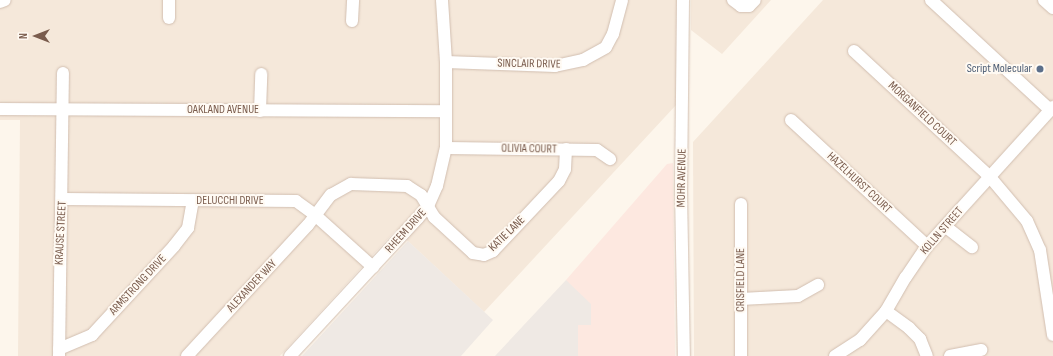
<!DOCTYPE html>
<style>
body{margin:0}
#map{position:relative;width:1053px;height:356px;overflow:hidden;background:#fdf6ec;font-family:"Sofia Sans Condensed",sans-serif}
div>[style]{position:absolute}
.residential>*{inset:0;background:#f5e8da}
.commercial>*{inset:0;background:#fde8e0}
.industrial>*{inset:0;background:#efe9e4}
.roads{filter:drop-shadow(0 0 1px #d1beb0) drop-shadow(0 0 1px #d1beb0)}
.minor>*{height:12px;margin:-6px;padding:0 6px;transform-origin:6px;border-radius:6px;background:#fff}
.dots>*{width:11px;height:11px;translate:-50% -50%;box-sizing:border-box;border:2px solid #fffaf3;border-radius:50%}
span{translate:-50% -50%;white-space:nowrap;text-align:center;line-height:1.15;-webkit-text-stroke:4px #fffaf3;paint-order:stroke}
.street-label{font-size:12px;color:#7a5c4d}
.service-label{font-size:12px;color:#4e5e75}
.right{translate:-100% -50%;text-align:right}
.north{position:absolute;left:16px;top:16px;width:40px;height:40px;-webkit-text-stroke:3px #fffaf3;paint-order:stroke;rotate:270deg;font-size:11px;font-weight:700;line-height:16px;text-align:center;color:#7a5c4d}
.north::after{content:'';display:block;margin:auto;width:14px;height:18px;background:#7a5c4d;clip-path:polygon(50% 0,100% 100%,50% 72%,0 100%)}
</style>
<div id="map">
<div class="residential">
<div style="clip-path:polygon(0 0,677px 0,677px 104px,484px 312px,396px 230px,280px 356px,18px 356px,20px 120px,0 120px)"></div>
<div style="clip-path:polygon(691px 0,771px 0,722px 54px,691px 30px)"></div>
<div style="clip-path:polygon(823px 0,1053px 0,1053px 356px,694px 356px,693px 142px)"></div>
</div>
<div class="commercial">
<div style="clip-path:polygon(673px 163px,675px 356px,578px 356px,578px 324px,566px 280px,667px 164px)"></div>
</div>
<div class="industrial">
<div style="clip-path:polygon(408px 241px,493px 320px,461px 356px,302px 356px)"></div>
<div style="clip-path:polygon(566px 280px,591px 304px,591px 325px,578px 325px,578px 356px,495px 356px)"></div>
</div>
<div class="roads">
<div class="minor">
<div style="left:169px;top:0;width:18px;rotate:90deg"></div>
<div style="left:683px;top:0;width:191px;rotate:90.6deg"></div>
<div style="left:681px;top:191px;width:165px;rotate:89deg"></div>
<div style="left:733px;top:0;width:10px;rotate:37deg"></div>
<div style="left:741px;top:6px;width:8px"></div>
<div style="left:749px;top:6px;width:8px;rotate:-45deg"></div>
<div style="left:931px;top:0;width:162px;rotate:42.7deg"></div>
<div style="left:1044px;top:0;width:12px;rotate:42deg"></div>
<div style="left:0;top:2px;width:5px;rotate:-22deg"></div>
<div style="left:352px;top:21px;width:21px;rotate:-87deg"></div>
<div style="left:854px;top:51px;width:185px;rotate:42.8deg"></div>
<div style="left:990px;top:177px;width:57px;rotate:49.9deg"></div>
<div style="left:1027px;top:221px;width:32px;rotate:66deg"></div>
<div style="left:1040px;top:250px;width:86px;rotate:81.3deg"></div>
<div style="left:446px;top:62px;width:109px;rotate:2.1deg"></div>
<div style="left:555px;top:66px;width:29px;rotate:-12deg"></div>
<div style="left:583px;top:60px;width:26px;rotate:-29deg"></div>
<div style="left:606px;top:47px;width:15px;rotate:-62deg"></div>
<div style="left:613px;top:34px;width:35px;rotate:-75deg"></div>
<div style="left:0;top:109px;width:446px;rotate:0.3deg"></div>
<div style="left:260px;top:111px;width:37px;rotate:-88deg"></div>
<div style="left:791px;top:120px;width:185px;rotate:42.8deg"></div>
<div style="left:446px;top:148px;width:151px;rotate:0.8deg"></div>
<div style="left:597px;top:150px;width:16px;rotate:35deg"></div>
<div style="left:63px;top:199px;width:233px;rotate:0.5deg"></div>
<div style="left:296px;top:201px;width:24px;rotate:36deg"></div>
<div style="left:315px;top:215px;width:78px;rotate:41.9deg"></div>
<div style="left:741px;top:204px;width:152px;rotate:90deg"></div>
<div style="left:946px;top:227px;width:33px;rotate:38deg"></div>
<div style="left:741px;top:299px;width:57px;rotate:-3deg"></div>
<div style="left:798px;top:296px;width:23px;rotate:-29deg"></div>
<div style="left:886px;top:311px;width:29px;rotate:36deg"></div>
<div style="left:909px;top:328px;width:16px;rotate:45deg"></div>
<div style="left:920px;top:339px;width:18px;rotate:68deg"></div>
<div style="left:59px;top:349px;width:36px;rotate:-23deg"></div>
<div style="left:92px;top:335px;width:121px;rotate:-47.3deg"></div>
<div style="left:174px;top:246px;width:23px;rotate:-52deg"></div>
<div style="left:188px;top:228px;width:28px;rotate:-80deg"></div>
<div style="left:59px;top:356px;width:283px;rotate:-89.2deg"></div>
<div style="left:187px;top:356px;width:178px;rotate:-47.3deg"></div>
<div style="left:308px;top:225px;width:38px;rotate:-53deg"></div>
<div style="left:331px;top:195px;width:23px;rotate:-29deg"></div>
<div style="left:351px;top:184px;width:56px;rotate:2deg"></div>
<div style="left:407px;top:186px;width:17px;rotate:33deg"></div>
<div style="left:421px;top:195px;width:26px;rotate:59deg"></div>
<div style="left:434px;top:217px;width:53px;rotate:42.7deg"></div>
<div style="left:473px;top:253px;width:11px;rotate:10deg"></div>
<div style="left:484px;top:255px;width:10px;rotate:-24deg"></div>
<div style="left:493px;top:251px;width:96px;rotate:-46.7deg"></div>
<div style="left:559px;top:181px;width:13px;rotate:-63deg"></div>
<div style="left:565px;top:169px;width:20px;rotate:-87deg"></div>
<div style="left:290px;top:356px;width:188px;rotate:-47.2deg"></div>
<div style="left:418px;top:218px;width:16px;rotate:-50deg"></div>
<div style="left:428px;top:206px;width:22px;rotate:-66deg"></div>
<div style="left:437px;top:186px;width:39px;rotate:-77deg"></div>
<div style="left:446px;top:148px;width:86px;rotate:-90deg"></div>
<div style="left:446px;top:62px;width:62px;rotate:-93.7deg"></div>
<div style="left:835px;top:356px;width:30px;rotate:-33deg"></div>
<div style="left:860px;top:340px;width:39px;rotate:-48deg"></div>
<div style="left:886px;top:311px;width:39px;rotate:-60deg"></div>
<div style="left:906px;top:277px;width:37px;rotate:-56deg"></div>
<div style="left:927px;top:246px;width:188px;rotate:-47.8deg"></div>
<div style="left:950px;top:356px;width:32px;rotate:-11deg"></div>
</div>
</div>
<div class="dots">
<div style="left:1040px;top:69px;background:#5c6f8a"></div>
</div>
<div class="street-label">
<span style="left:529px;top:64px;rotate:1deg">SINCLAIR DRIVE</span>
<span style="left:223px;top:110px">OAKLAND AVENUE</span>
<span style="left:922px;top:114px;rotate:43deg">MORGANFIELD COURT</span>
<span style="left:529px;top:149px;rotate:1deg">OLIVIA COURT</span>
<span style="left:682px;top:178px;rotate:-89deg">MOHR AVENUE</span>
<span style="left:859px;top:183px;rotate:43deg">HAZELHURST COURT</span>
<span style="left:230px;top:201px">DELUCCHI DRIVE</span>
<span style="left:406px;top:231px;rotate:-48deg">RHEEM DRIVE</span>
<span style="left:942px;top:231px;rotate:-49deg">KOLLN STREET</span>
<span style="left:61px;top:233px;rotate:-87deg">KRAUSE STREET</span>
<span style="left:507px;top:234px;rotate:-44deg">KATIE LANE</span>
<span style="left:741px;top:280px;rotate:-90deg">CRISFIELD LANE</span>
<span style="left:138px;top:285px;rotate:-47deg">ARMSTRONG DRIVE</span>
<span style="left:252px;top:286px;rotate:-47deg">ALEXANDER WAY</span>
</div>
<div class="service-label">
<span class="right" style="left:1032px;top:69px">Script Molecular</span>
</div>
<div class="north">N</div>
</div>
